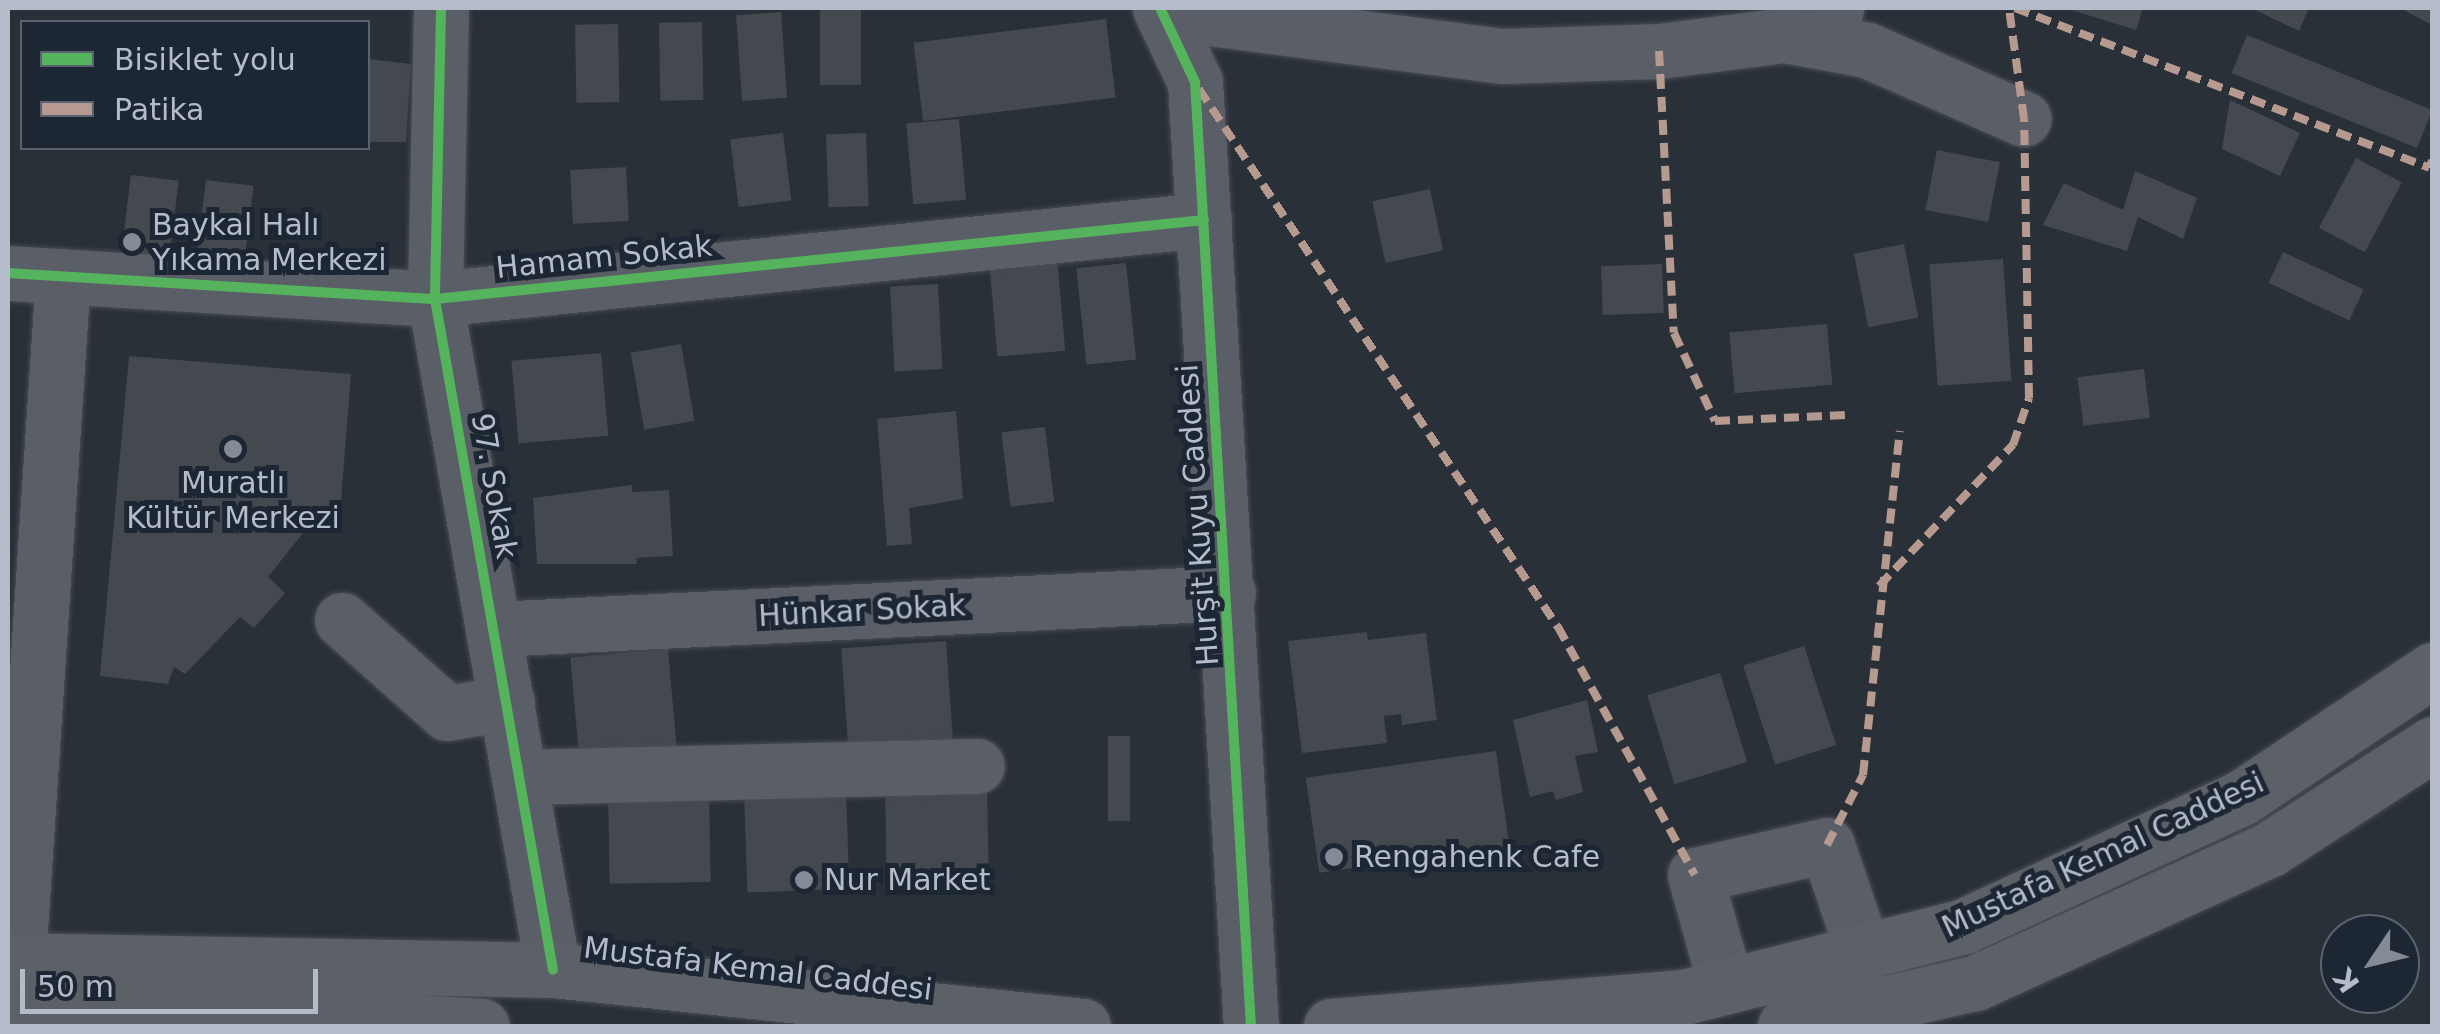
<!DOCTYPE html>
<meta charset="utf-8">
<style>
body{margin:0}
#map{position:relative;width:2440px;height:1034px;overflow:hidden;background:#2a3038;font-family:"DejaVu Sans",sans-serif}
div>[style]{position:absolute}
.building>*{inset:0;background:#444950;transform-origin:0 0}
.roads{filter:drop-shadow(0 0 2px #484c53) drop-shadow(0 0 2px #484c53)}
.minor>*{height:55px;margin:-27.5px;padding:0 27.5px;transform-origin:27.5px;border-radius:27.5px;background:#5a5e66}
.major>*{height:55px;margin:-27.5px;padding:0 27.5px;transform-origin:27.5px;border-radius:27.5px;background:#5c6168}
.quiet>*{height:8px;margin-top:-4px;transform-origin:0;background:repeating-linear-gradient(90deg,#b69a8f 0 15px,transparent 0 23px)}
.cycleway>*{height:10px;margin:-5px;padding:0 5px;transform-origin:5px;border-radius:5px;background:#56b35d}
.dots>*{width:28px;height:28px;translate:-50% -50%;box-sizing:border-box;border:5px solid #1d2633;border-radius:50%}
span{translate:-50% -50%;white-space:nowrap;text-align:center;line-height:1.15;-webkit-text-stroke:10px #1d2633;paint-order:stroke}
.poi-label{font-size:30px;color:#b4bcc9}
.left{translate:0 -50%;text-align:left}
.street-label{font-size:30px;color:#b4bcc9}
.frame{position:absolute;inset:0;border:10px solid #b4bcc9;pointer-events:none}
.legend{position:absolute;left:20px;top:20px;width:350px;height:130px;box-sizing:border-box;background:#1d2633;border:2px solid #59626f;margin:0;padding:12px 18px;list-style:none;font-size:30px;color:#b4bcc9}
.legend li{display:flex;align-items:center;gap:20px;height:50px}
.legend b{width:50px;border:2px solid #59626f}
.north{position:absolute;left:2320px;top:914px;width:100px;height:100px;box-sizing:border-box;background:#1d2633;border:2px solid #59626f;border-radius:50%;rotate:235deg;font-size:28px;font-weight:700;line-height:40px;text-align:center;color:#b4bcc9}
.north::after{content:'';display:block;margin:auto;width:35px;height:45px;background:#848b96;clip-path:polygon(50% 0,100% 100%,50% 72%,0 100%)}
.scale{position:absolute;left:20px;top:969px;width:298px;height:45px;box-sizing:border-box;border:5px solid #b4bcc9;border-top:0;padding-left:12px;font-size:30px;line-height:35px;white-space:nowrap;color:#b4bcc9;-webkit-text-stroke:8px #1d2633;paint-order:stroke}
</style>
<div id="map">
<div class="building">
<div style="left:820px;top:8px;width:41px;height:77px"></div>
<div style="clip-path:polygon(2065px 8px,2143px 8px,2136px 30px)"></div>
<div style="clip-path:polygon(2251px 8px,2309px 8px,2299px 31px)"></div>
<div style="clip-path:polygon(2400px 8px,2432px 8px,2432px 25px)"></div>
<div style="left:781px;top:12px;width:86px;height:45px;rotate:86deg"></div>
<div style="left:1106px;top:19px;width:79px;height:194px;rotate:83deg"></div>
<div style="left:702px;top:22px;width:78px;height:43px;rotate:89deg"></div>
<div style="left:618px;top:24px;width:78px;height:43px;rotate:89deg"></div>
<div style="left:2247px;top:35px;width:200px;height:41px;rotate:22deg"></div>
<div style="clip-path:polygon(368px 59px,411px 64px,406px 142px,368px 142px)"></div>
<div style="clip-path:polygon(2230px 100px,2300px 133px,2280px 176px,2222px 149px)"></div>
<div style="left:959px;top:119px;width:81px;height:53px;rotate:85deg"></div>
<div style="left:783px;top:133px;width:68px;height:53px;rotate:83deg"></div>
<div style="left:866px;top:133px;width:73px;height:40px;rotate:88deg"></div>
<div style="left:1937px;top:150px;width:64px;height:61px;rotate:11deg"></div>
<div style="left:2356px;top:158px;width:52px;height:79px;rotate:28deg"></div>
<div style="left:626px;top:167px;width:54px;height:56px;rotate:87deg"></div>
<div style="clip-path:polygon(2135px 171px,2197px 198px,2183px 239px,2138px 217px,2127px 251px,2043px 225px,2064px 183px,2123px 210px)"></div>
<div style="left:131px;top:175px;width:48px;height:82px;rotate:7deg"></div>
<div style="left:206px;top:180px;width:48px;height:82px;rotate:7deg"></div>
<div style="left:1430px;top:189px;width:63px;height:59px;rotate:78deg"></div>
<div style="left:1904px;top:244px;width:75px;height:51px;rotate:79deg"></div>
<div style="left:2283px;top:252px;width:89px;height:34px;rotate:25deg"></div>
<div style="left:1057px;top:257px;width:94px;height:68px;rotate:85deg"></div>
<div style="left:2003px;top:259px;width:122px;height:74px;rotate:86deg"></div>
<div style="left:1126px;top:263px;width:97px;height:50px;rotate:84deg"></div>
<div style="left:1662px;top:264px;width:49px;height:61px;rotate:88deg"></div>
<div style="left:938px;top:284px;width:85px;height:48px;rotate:87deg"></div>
<div style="left:1827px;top:324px;width:61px;height:98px;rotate:85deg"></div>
<div style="left:681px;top:344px;width:78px;height:51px;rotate:80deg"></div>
<div style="left:601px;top:353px;width:83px;height:90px;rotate:85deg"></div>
<div style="clip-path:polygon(129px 356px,351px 374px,339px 526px,311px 523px,268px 577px,285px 593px,254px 628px,240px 617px,185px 674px,174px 667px,168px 684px,100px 676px)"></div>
<div style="left:2144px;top:369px;width:49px;height:67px;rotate:83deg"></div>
<div style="clip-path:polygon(956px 411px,963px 499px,909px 508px,912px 544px,887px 546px,877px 419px)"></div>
<div style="left:1045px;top:427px;width:75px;height:44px;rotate:83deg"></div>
<div style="clip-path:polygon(632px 485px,632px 492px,669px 490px,673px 556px,636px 558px,637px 564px,537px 564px,533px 498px)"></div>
<div style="clip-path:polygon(1367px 632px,1368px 640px,1426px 633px,1437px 720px,1402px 725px,1401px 714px,1384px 716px,1387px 743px,1302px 753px,1288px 641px)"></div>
<div style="left:946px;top:641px;width:99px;height:105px;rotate:86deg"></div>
<div style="left:1804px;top:646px;width:104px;height:64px;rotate:72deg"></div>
<div style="left:668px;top:649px;width:99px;height:98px;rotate:85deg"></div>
<div style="left:1720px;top:673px;width:93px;height:76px;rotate:73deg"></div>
<div style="clip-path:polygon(1587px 700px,1598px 752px,1575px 756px,1583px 792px,1556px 800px,1553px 791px,1530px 797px,1513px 720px)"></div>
<div style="left:1108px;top:736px;width:22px;height:85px"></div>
<div style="left:1496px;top:751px;width:96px;height:192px;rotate:82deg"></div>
<div style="left:987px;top:782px;width:97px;height:102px;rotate:89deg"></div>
<div style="left:709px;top:786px;width:96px;height:101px;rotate:89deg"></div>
<div style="left:846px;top:792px;width:97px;height:102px;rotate:88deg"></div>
</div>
<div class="roads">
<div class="minor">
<div style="left:441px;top:8px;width:291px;rotate:91.2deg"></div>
<div style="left:435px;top:299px;width:681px;rotate:80.03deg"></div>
<div style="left:1160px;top:8px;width:82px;rotate:64.7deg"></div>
<div style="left:1195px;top:82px;width:946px;rotate:86.61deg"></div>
<div style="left:1163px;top:12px;width:342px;rotate:7.4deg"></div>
<div style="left:1502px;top:56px;width:157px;rotate:-1.8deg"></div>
<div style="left:1659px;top:51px;width:126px;rotate:-7.3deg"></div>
<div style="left:1784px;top:35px;width:59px;rotate:-27.4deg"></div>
<div style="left:1784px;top:35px;width:84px;rotate:10.2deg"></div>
<div style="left:1867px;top:50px;width:171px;rotate:23.7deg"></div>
<div style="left:8px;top:273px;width:428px;rotate:3.5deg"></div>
<div style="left:435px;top:299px;width:773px;rotate:-5.87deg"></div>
<div style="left:342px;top:620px;width:140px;rotate:41.5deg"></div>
<div style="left:447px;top:713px;width:61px;rotate:-9.5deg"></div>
<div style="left:495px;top:629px;width:734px;rotate:-2.81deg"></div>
<div style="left:520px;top:777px;width:457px;rotate:-1.4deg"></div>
<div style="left:18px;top:960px;width:685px;rotate:-86.24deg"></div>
<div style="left:1726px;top:986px;width:115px;rotate:-105.6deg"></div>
<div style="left:1695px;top:875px;width:135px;rotate:-12.8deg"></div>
<div style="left:1827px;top:845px;width:115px;rotate:71.3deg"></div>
</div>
<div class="major">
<div style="left:8px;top:960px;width:545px;rotate:1.05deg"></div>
<div style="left:553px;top:970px;width:533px;rotate:6.03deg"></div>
<div style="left:8px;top:1015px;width:322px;rotate:0.4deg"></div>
<div style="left:330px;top:1017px;width:152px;rotate:3.4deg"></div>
<div style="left:1331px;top:1026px;width:354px;rotate:-4.7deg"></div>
<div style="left:1684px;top:997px;width:289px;rotate:-14.2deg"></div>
<div style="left:1964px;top:926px;width:305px;rotate:-24.8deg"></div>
<div style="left:2241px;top:798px;width:230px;rotate:-33.8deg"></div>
<div style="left:1785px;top:1026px;width:195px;rotate:-12.8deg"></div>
<div style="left:1975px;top:983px;width:324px;rotate:-24.4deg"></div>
<div style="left:2270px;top:849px;width:193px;rotate:-32.9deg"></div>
</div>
</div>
<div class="quiet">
<div style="left:2015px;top:8px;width:444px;rotate:21.1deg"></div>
<div style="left:2429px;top:168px;width:8px;rotate:-67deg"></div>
<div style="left:1659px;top:51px;width:282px;rotate:87deg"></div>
<div style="left:1674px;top:333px;width:97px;rotate:65deg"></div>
<div style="left:1715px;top:421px;width:131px;rotate:-2.6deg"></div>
<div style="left:1199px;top:89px;width:647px;rotate:56.29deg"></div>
<div style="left:1558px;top:627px;width:283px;rotate:61.1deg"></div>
<div style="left:1879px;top:586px;width:195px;rotate:-46.5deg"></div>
<div style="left:2013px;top:445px;width:50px;rotate:-71.2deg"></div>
<div style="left:2029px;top:398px;width:279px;rotate:-91deg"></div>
<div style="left:2024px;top:119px;width:112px;rotate:-97.7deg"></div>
<div style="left:1827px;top:845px;width:79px;rotate:-62.8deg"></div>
<div style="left:1863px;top:775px;width:346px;rotate:-83.9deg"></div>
</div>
<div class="cycleway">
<div style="left:441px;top:8px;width:291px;rotate:91.2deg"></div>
<div style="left:435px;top:299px;width:681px;rotate:80.03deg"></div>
<div style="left:1160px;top:8px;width:82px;rotate:64.7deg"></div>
<div style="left:1195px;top:82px;width:946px;rotate:86.61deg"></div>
<div style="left:8px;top:273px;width:428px;rotate:3.5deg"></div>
<div style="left:435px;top:299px;width:773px;rotate:-5.87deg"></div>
</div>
<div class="dots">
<div style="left:132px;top:242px;background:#848b96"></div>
<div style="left:233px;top:449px;background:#848b96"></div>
<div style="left:1334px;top:857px;background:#848b96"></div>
<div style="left:804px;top:880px;background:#848b96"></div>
</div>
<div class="poi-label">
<span class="left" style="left:152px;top:242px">Baykal Halı<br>Yıkama Merkezi</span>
<span style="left:233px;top:500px">Muratlı<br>Kültür Merkezi</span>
<span class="left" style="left:1354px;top:857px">Rengahenk Cafe</span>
<span class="left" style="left:824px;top:880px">Nur Market</span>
</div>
<div class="street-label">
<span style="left:604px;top:257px;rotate:-6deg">Hamam Sokak</span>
<span style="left:494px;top:486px;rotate:80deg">97. Sokak</span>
<span style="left:1198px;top:515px;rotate:-94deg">Hurşit Kuyu Caddesi</span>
<span style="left:862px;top:611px;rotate:-3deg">Hünkar Sokak</span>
<span style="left:2103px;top:855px;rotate:-25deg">Mustafa Kemal Caddesi</span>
<span style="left:758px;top:969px;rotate:7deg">Mustafa Kemal Caddesi</span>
</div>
<div class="frame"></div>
<ul class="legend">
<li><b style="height:12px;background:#56b35d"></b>Bisiklet yolu</li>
<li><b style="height:12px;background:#b69a8f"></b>Patika</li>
</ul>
<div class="north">K</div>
<div class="scale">50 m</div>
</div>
